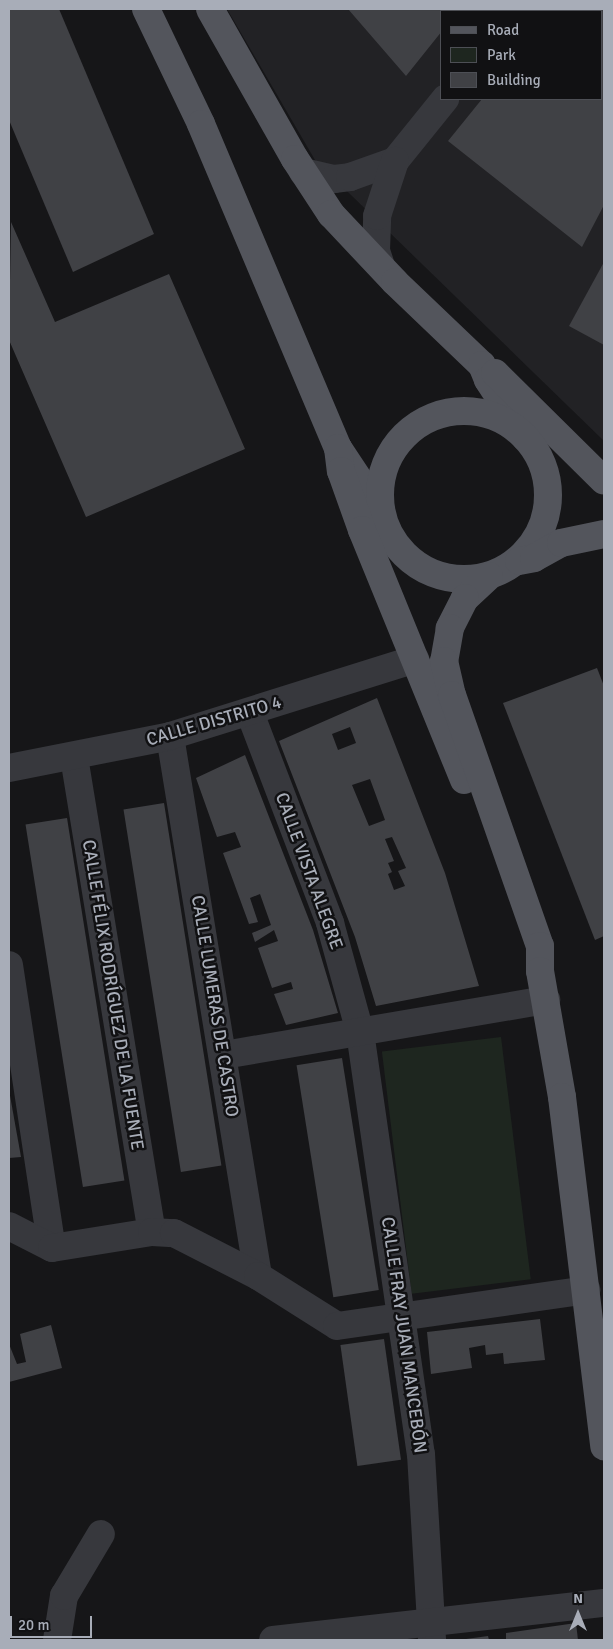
<!DOCTYPE html>
<meta charset="utf-8">
<style>
body{margin:0}
#map{position:relative;width:613px;height:1649px;overflow:hidden;background:#161618;font-family:Signika,sans-serif}
div>[style]{position:absolute}
.built>*{inset:0;background:#222225}
.green>*{inset:0;background:#1e261f;transform-origin:0 0}
.building>*{inset:0;background:#404145;transform-origin:0 0}
.minor>*{height:28px;margin:-14px;padding:0 14px;transform-origin:14px;border-radius:14px;background:#37383d}
.major>*{height:28px;margin:-14px;padding:0 14px;transform-origin:14px;border-radius:14px;background:#53555c}
.major>.ring{margin:-14px;padding:0;box-sizing:content-box;background:none;border:28px solid #53555c;border-radius:50%}
span{translate:-50% -50%;white-space:nowrap;text-align:center;line-height:1.15;-webkit-text-stroke:5px #111113;paint-order:stroke}
.street-label{font-size:18px;color:#a8adb8}
.frame{position:absolute;inset:0;border:10px solid #a8adb8;pointer-events:none}
.legend{position:absolute;left:440px;top:10px;width:162px;height:90px;box-sizing:border-box;background:#111113;border:1px solid #4d4f55;margin:0;padding:6px 9px;list-style:none;font-size:15px;color:#a8adb8}
.legend li{display:flex;align-items:center;gap:10px;height:25px}
.legend b{width:25px;border:1px solid #4d4f55}
.north{position:absolute;left:553px;top:1589px;width:50px;height:50px;-webkit-text-stroke:4px #111113;paint-order:stroke;rotate:0deg;font-size:14px;font-weight:700;line-height:20px;text-align:center;color:#a8adb8}
.north::after{content:'';display:block;margin:auto;width:18px;height:22px;background:#a8adb8;clip-path:polygon(50% 0,100% 100%,50% 72%,0 100%)}
.scale{position:absolute;left:10px;top:1616px;width:82px;height:22px;box-sizing:border-box;border:2px solid #a8adb8;border-top:0;padding-left:6px;font-size:15px;line-height:18px;white-space:nowrap;color:#a8adb8;-webkit-text-stroke:4px #111113;paint-order:stroke}
</style>
<div id="map">
<div class="built">
<div style="clip-path:polygon(evenodd,227px 9px,604px 9px,604px 441px,315px 160px,227px 9px,442px 11px,602px 11px,602px 99px,442px 99px,442px 11px)"></div>
</div>
<div class="green">
<div style="left:501px;top:1037px;width:244px;height:120px;rotate:83deg"></div>
</div>
<div class="building">
<div style="clip-path:polygon(9px 9px,59px 9px,154px 234px,73px 272px,9px 120px)"></div>
<div style="clip-path:polygon(348px 9px,459px 9px,442px 11px,442px 31px,406px 76px)"></div>
<div style="clip-path:polygon(555px 9px,604px 9px,604px 205px,582px 247px,448px 141px,482px 99px,602px 99px,602px 11px,553px 11px)"></div>
<div style="clip-path:polygon(11px 222px,55px 322px,169px 274px,245px 449px,86px 517px,9px 340px)"></div>
<div style="clip-path:polygon(604px 262px,604px 345px,569px 326px)"></div>
<div style="clip-path:polygon(597px 668px,604px 686px,604px 936px,595px 940px,503px 703px)"></div>
<div style="clip-path:polygon(evenodd,377px 698px,445px 873px,479px 986px,376px 1006px,355px 937px,279px 741px,377px 698px,350px 727px,356px 743px,338px 750px,332px 734px,350px 727px,377px 698px,370px 779px,385px 820px,369px 826px,352px 785px,370px 779px,377px 698px,392px 837px,406px 868px,398px 871px,405px 886px,394px 890px,388px 874px,392px 872px,388px 863px,394px 861px,385px 839px,392px 837px)"></div>
<div style="clip-path:polygon(245px 755px,313px 930px,338px 1013px,286px 1025px,274px 994px,293px 989px,291px 982px,272px 988px,258px 948px,278px 941px,274px 930px,255px 942px,252px 933px,271px 925px,260px 894px,250px 898px,258px 922px,249px 924px,223px 853px,241px 847px,235px 832px,217px 837px,196px 778px)"></div>
<div style="left:164px;top:803px;width:367px;height:41px;rotate:81deg"></div>
<div style="left:67px;top:818px;width:367px;height:42px;rotate:81deg"></div>
<div style="left:342px;top:1058px;width:235px;height:46px;rotate:81deg"></div>
<div style="clip-path:polygon(9px 1090px,21px 1157px,9px 1158px)"></div>
<div style="clip-path:polygon(540px 1319px,545px 1360px,504px 1364px,503px 1353px,486px 1355px,485px 1345px,469px 1348px,472px 1368px,431px 1374px,427px 1332px)"></div>
<div style="clip-path:polygon(51px 1325px,62px 1368px,9px 1382px,9px 1344px,17px 1364px,26px 1362px,20px 1334px)"></div>
<div style="left:384px;top:1339px;width:122px;height:44px;rotate:82deg"></div>
<div style="clip-path:polygon(576px 1623px,578px 1640px,506px 1640px,506px 1633px)"></div>
<div style="clip-path:polygon(488px 1636px,489px 1640px,467px 1640px,466px 1639px)"></div>
</div>
<div class="minor">
<div style="left:516px;top:11px;width:3px;rotate:-45deg"></div>
<div style="left:303px;top:172px;width:32px;rotate:13deg"></div>
<div style="left:334px;top:179px;width:16px;rotate:-7deg"></div>
<div style="left:350px;top:177px;width:48px;rotate:-19.6deg"></div>
<div style="left:395px;top:161px;width:80px;rotate:-51.1deg"></div>
<div style="left:381px;top:266px;width:16px;rotate:-108deg"></div>
<div style="left:376px;top:251px;width:35px;rotate:-88deg"></div>
<div style="left:377px;top:216px;width:58px;rotate:-71.9deg"></div>
<div style="left:250px;top:713px;width:225px;rotate:69.1deg"></div>
<div style="left:330px;top:923px;width:113px;rotate:74.6deg"></div>
<div style="left:360px;top:1032px;width:426px;rotate:81.8deg"></div>
<div style="left:421px;top:1454px;width:186px;rotate:86.6deg"></div>
<div style="left:170px;top:736px;width:547px;rotate:80.74deg"></div>
<div style="left:74px;top:757px;width:481px;rotate:80.7deg"></div>
<div style="left:9px;top:768px;width:164px;rotate:-11.2deg"></div>
<div style="left:170px;top:736px;width:257px;rotate:-17.4deg"></div>
<div style="left:9px;top:965px;width:286px;rotate:81.4deg"></div>
<div style="left:224px;top:1055px;width:327px;rotate:-9.7deg"></div>
<div style="left:9px;top:1226px;width:48px;rotate:27.1deg"></div>
<div style="left:52px;top:1248px;width:101px;rotate:-9.1deg"></div>
<div style="left:152px;top:1232px;width:22px;rotate:3deg"></div>
<div style="left:174px;top:1233px;width:94px;rotate:27.1deg"></div>
<div style="left:258px;top:1276px;width:93px;rotate:32.3deg"></div>
<div style="left:337px;top:1326px;width:252px;rotate:-8.2deg"></div>
<div style="left:57px;top:1640px;width:45px;rotate:-81deg"></div>
<div style="left:64px;top:1596px;width:72px;rotate:-59.2deg"></div>
<div style="left:273px;top:1640px;width:333px;rotate:-6.4deg"></div>
</div>
<div class="major">
<div style="left:146px;top:9px;width:127px;rotate:64.4deg"></div>
<div style="left:201px;top:124px;width:352px;rotate:67.1deg"></div>
<div style="left:338px;top:448px;width:78px;rotate:56.5deg"></div>
<div style="left:210px;top:9px;width:172px;rotate:60.5deg"></div>
<div style="left:295px;top:159px;width:66px;rotate:56.8deg"></div>
<div style="left:331px;top:214px;width:93px;rotate:46.7deg"></div>
<div style="left:395px;top:282px;width:120px;rotate:43.7deg"></div>
<div style="left:482px;top:365px;width:16px;rotate:68deg"></div>
<div style="left:488px;top:380px;width:68px;rotate:57deg"></div>
<div style="left:495px;top:373px;width:153px;rotate:44.7deg"></div>
<div class="ring" style="left:380px;top:411px;width:140px;height:140px"></div>
<div style="left:338px;top:448px;width:23px;rotate:83deg"></div>
<div style="left:341px;top:471px;width:63px;rotate:70.4deg"></div>
<div style="left:362px;top:530px;width:270px;rotate:67.8deg"></div>
<div style="left:519px;top:561px;width:15px;rotate:-11deg"></div>
<div style="left:534px;top:558px;width:31px;rotate:-29deg"></div>
<div style="left:561px;top:543px;width:44px;rotate:-11.8deg"></div>
<div style="left:489px;top:576px;width:33px;rotate:137deg"></div>
<div style="left:465px;top:598px;width:34px;rotate:117deg"></div>
<div style="left:450px;top:628px;width:34px;rotate:100deg"></div>
<div style="left:444px;top:661px;width:35px;rotate:77deg"></div>
<div style="left:452px;top:695px;width:266px;rotate:70.7deg"></div>
<div style="left:540px;top:946px;width:25px;rotate:90deg"></div>
<div style="left:540px;top:971px;width:128px;rotate:80.1deg"></div>
<div style="left:562px;top:1097px;width:352px;rotate:83.1deg"></div>
</div>
<div class="street-label">
<span style="left:214px;top:721px;rotate:-16deg">CALLE DISTRITO 4</span>
<span style="left:309px;top:871px;rotate:70deg">CALLE VISTA ALEGRE</span>
<span style="left:113px;top:995px;rotate:81deg">CALLE FÉLIX RODRÍGUEZ DE LA FUENTE</span>
<span style="left:215px;top:1006px;rotate:81deg">CALLE LUMERAS DE CASTRO</span>
<span style="left:404px;top:1335px;rotate:82deg">CALLE FRAY JUAN MANCEBÓN</span>
</div>
<div class="frame"></div>
<ul class="legend">
<li><b style="height:6px;background:#53555c"></b>Road</li>
<li><b style="height:14px;background:#1e261f"></b>Park</li>
<li><b style="height:14px;background:#404145"></b>Building</li>
</ul>
<div class="north">N</div>
<div class="scale">20 m</div>
</div>
